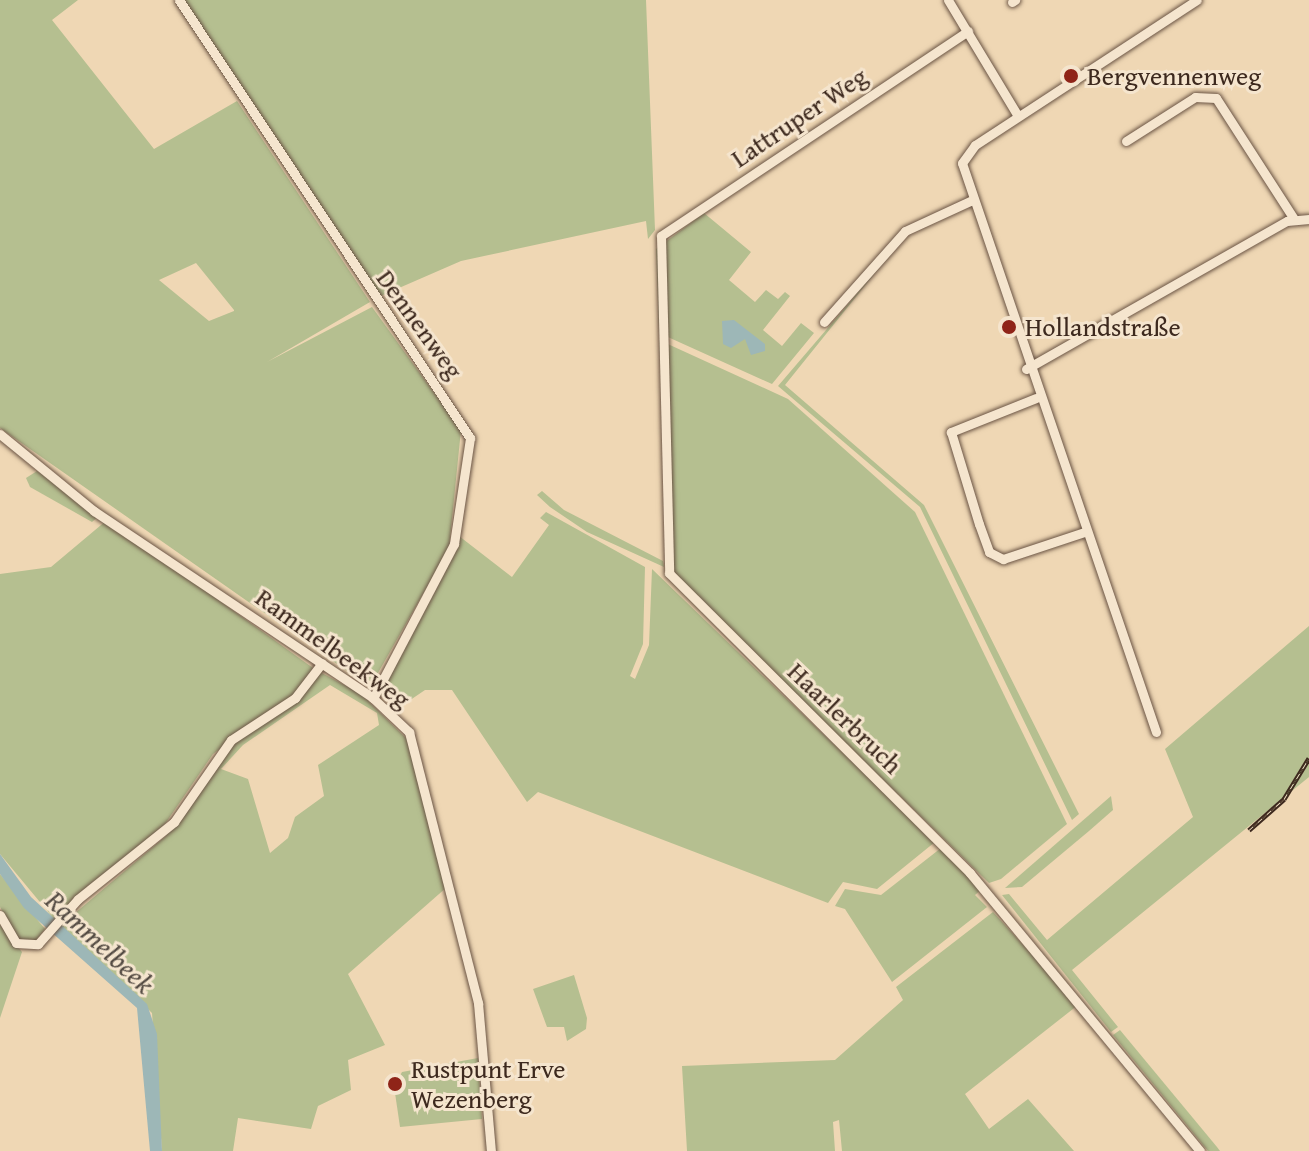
<!DOCTYPE html>
<meta charset="utf-8">
<style>
body{margin:0}
#map{position:relative;width:1309px;height:1151px;overflow:hidden;background:#efd7b4;font-family:"Gentium Book Plus",serif}
div>[style]{position:absolute}
.green>*{inset:0;background:#b5bf90}
.water>*{inset:0;background:#9db7b7}
.roads{filter:drop-shadow(0 0 2px #6a5444) drop-shadow(0 0 2px #6a5444)}
.minor>*{height:9px;margin:-4.5px;padding:0 4.5px;transform-origin:4.5px;border-radius:4.5px;background:#f5e5ce}
.rail>*{height:5px;margin-top:-2.5px;transform-origin:0;background:repeating-linear-gradient(90deg,#f5e5ce 0 6px,#3d291e 0 12px);box-sizing:border-box;border-block:2px solid #3d291e}
.dots>*{width:22px;height:22px;translate:-50% -50%;box-sizing:border-box;border:4px solid #f5e5ce;border-radius:50%}
span{translate:-50% -50%;white-space:nowrap;text-align:center;line-height:1.15;-webkit-text-stroke:6px #f5e5ce;paint-order:stroke}
.poi-label{font-size:26px;color:#3d291e}
.left{translate:0 -50%;text-align:left}
.street-label{font-size:26px;color:#3d291e}
.water-label{font-size:28px;color:#554c44;font-style:italic}
</style>
<div id="map">
<div class="green">
<div style="clip-path:polygon(evenodd,0 0,78px 0,52px 20px,154px 149px,237px 101px,370px 302px,267px 362px,372px 307px,461px 430px,449px 548px,370px 687px,0 428px,0 0,196px 263px,234px 310px,234px 311px,209px 321px,159px 280px,196px 263px)"></div>
<div style="clip-path:polygon(182px 0,646px 0,655px 230px,648px 239px,646px 221px,461px 261px,376px 298px)"></div>
<div style="clip-path:polygon(704px 213px,751px 252px,729px 280px,755px 302px,766px 290px,778px 299px,785px 292px,790px 296px,763px 330px,782px 346px,801px 323px,814px 333px,772px 384px,659px 333px,656px 249px)"></div>
<div style="clip-path:polygon(880px 267px,785px 385px,924px 505px,1079px 814px,1072px 820px,920px 507px,778px 386px)"></div>
<div style="clip-path:polygon(659px 340px,788px 399px,915px 512px,1067px 824px,1001px 879px,989px 883px,672px 573px)"></div>
<div style="clip-path:polygon(37px 471px,100px 515px,92px 522px,30px 487px,26px 478px)"></div>
<div style="clip-path:polygon(542px 491px,564px 510px,663px 561px,664px 567px,587px 532px,550px 507px,537px 495px)"></div>
<div style="clip-path:polygon(546px 512px,645px 567px,643px 644px,630px 676px,635px 679px,649px 645px,652px 569px,935px 842px,877px 889px,843px 882px,828px 903px,538px 792px,527px 802px,452px 690px,425px 690px,397px 709px,382px 687px,459px 536px,512px 577px,549px 525px,540px 518px)"></div>
<div style="clip-path:polygon(107px 520px,313px 668px,294px 694px,213px 754px,165px 824px,54px 919px,0 854px,0 574px,51px 567px)"></div>
<div style="clip-path:polygon(1309px 626px,1309px 777px,1072px 970px,1118px 1027px,1111px 1032px,1002px 895px,1009px 894px,1047px 940px,1193px 817px,1165px 749px)"></div>
<div style="clip-path:polygon(evenodd,320px 672px,361px 694px,410px 742px,447px 887px,348px 974px,385px 1045px,348px 1060px,351px 1090px,318px 1106px,311px 1129px,238px 1118px,233px 1151px,162px 1151px,152px 1013px,61px 925px,166px 836px,227px 748px,320px 672px,330px 685px,377px 713px,379px 725px,318px 765px,324px 796px,295px 817px,288px 838px,270px 853px,248px 779px,221px 769px,243px 745px,330px 685px)"></div>
<div style="clip-path:polygon(1111px 796px,1113px 810px,1089px 831px,1022px 887px,1005px 888px)"></div>
<div style="clip-path:polygon(941px 848px,982px 889px,975px 895px,987px 907px,892px 982px,845px 909px,835px 906px,845px 889px,881px 895px)"></div>
<div style="clip-path:polygon(0 874px,45px 929px,34px 943px,17px 938px,0 907px)"></div>
<div style="clip-path:polygon(993px 912px,1078px 1005px,965px 1094px,989px 1129px,1028px 1099px,1074px 1151px,842px 1151px,839px 1120px,833px 1122px,835px 1151px,687px 1151px,682px 1066px,835px 1060px,903px 1000px,896px 987px)"></div>
<div style="clip-path:polygon(0 925px,22px 952px,0 1018px)"></div>
<div style="clip-path:polygon(574px 975px,587px 1018px,586px 1029px,567px 1041px,564px 1027px,547px 1027px,533px 989px)"></div>
<div style="clip-path:polygon(1120px 1030px,1217px 1147px,1220px 1151px,1208px 1151px,1113px 1035px)"></div>
<div style="clip-path:polygon(478px 1058px,482px 1119px,400px 1127px,394px 1086px,402px 1072px)"></div>
</div>
<div class="water">
<div style="clip-path:polygon(734px 320px,765px 344px,765px 351px,751px 355px,745px 339px,731px 348px,723px 344px,722px 321px)"></div>
<div style="clip-path:polygon(0 854px,31px 897px,147px 1004px,157px 1034px,162px 1151px,150px 1151px,137px 1008px,24px 908px,0 874px)"></div>
</div>
<div class="roads">
<div class="minor">
<div style="left:179px;top:0;width:526px;rotate:56.4deg"></div>
<div style="left:470px;top:438px;width:107px;rotate:98.6deg"></div>
<div style="left:454px;top:544px;width:174px;rotate:117.7deg"></div>
<div style="left:948px;top:0;width:135px;rotate:58.9deg"></div>
<div style="left:1012px;top:2px;width:4px;rotate:-34deg"></div>
<div style="left:968px;top:31px;width:369px;rotate:146.3deg"></div>
<div style="left:661px;top:236px;width:337px;rotate:88.6deg"></div>
<div style="left:669px;top:573px;width:425px;rotate:44.9deg"></div>
<div style="left:970px;top:873px;width:361px;rotate:50.4deg"></div>
<div style="left:1126px;top:141px;width:82px;rotate:-32.5deg"></div>
<div style="left:1195px;top:97px;width:21px;rotate:3deg"></div>
<div style="left:1216px;top:98px;width:144px;rotate:57.2deg"></div>
<div style="left:824px;top:322px;width:122px;rotate:-48.3deg"></div>
<div style="left:905px;top:231px;width:72px;rotate:-24.8deg"></div>
<div style="left:1026px;top:369px;width:300px;rotate:-29.6deg"></div>
<div style="left:1287px;top:221px;width:22px;rotate:-5deg"></div>
<div style="left:1036px;top:398px;width:92px;rotate:158.2deg"></div>
<div style="left:951px;top:432px;width:96px;rotate:73.1deg"></div>
<div style="left:979px;top:524px;width:30px;rotate:70deg"></div>
<div style="left:989px;top:552px;width:16px;rotate:27deg"></div>
<div style="left:1003px;top:559px;width:85px;rotate:-18.4deg"></div>
<div style="left:0;top:434px;width:122px;rotate:39.3deg"></div>
<div style="left:94px;top:511px;width:336px;rotate:33.8deg"></div>
<div style="left:373px;top:698px;width:50px;rotate:43.4deg"></div>
<div style="left:409px;top:732px;width:280px;rotate:75.7deg"></div>
<div style="left:478px;top:1003px;width:149px;rotate:85deg"></div>
<div style="left:1156px;top:732px;width:601px;rotate:-108.83deg"></div>
<div style="left:962px;top:163px;width:22px;rotate:-54deg"></div>
<div style="left:975px;top:145px;width:265px;rotate:-33.2deg"></div>
<div style="left:0;top:915px;width:32px;rotate:60deg"></div>
<div style="left:16px;top:943px;width:22px;rotate:3deg"></div>
<div style="left:38px;top:944px;width:60px;rotate:-48.4deg"></div>
<div style="left:78px;top:899px;width:123px;rotate:-38.7deg"></div>
<div style="left:174px;top:822px;width:100px;rotate:-55.2deg"></div>
<div style="left:231px;top:740px;width:77px;rotate:-33.3deg"></div>
<div style="left:295px;top:698px;width:44px;rotate:-52.4deg"></div>
</div>
</div>
<div class="rail">
<div style="left:1249px;top:830px;width:47px;rotate:-41.5deg"></div>
<div style="left:1284px;top:799px;width:48px;rotate:-58.6deg"></div>
</div>
<div class="dots">
<div style="left:1071px;top:76px;background:#8f2418"></div>
<div style="left:1009px;top:327px;background:#8f2418"></div>
<div style="left:395px;top:1084px;background:#8f2418"></div>
</div>
<div class="poi-label">
<span class="left" style="left:1087px;top:76px">Bergvennenweg</span>
<span class="left" style="left:1025px;top:327px">Hollandstraße</span>
<span class="left" style="left:411px;top:1084px">Rustpunt Erve<br>Wezenberg</span>
</div>
<div class="street-label">
<span style="left:799px;top:117px;rotate:-34deg">Lattruper Weg</span>
<span style="left:420px;top:324px;rotate:54deg">Dennenweg</span>
<span style="left:333px;top:648px;rotate:36deg">Rammelbeekweg</span>
<span style="left:845px;top:718px;rotate:44deg">Haarlerbruch</span>
</div>
<div class="water-label">
<span style="left:100px;top:942px;rotate:43deg">Rammelbeek</span>
</div>
</div>
